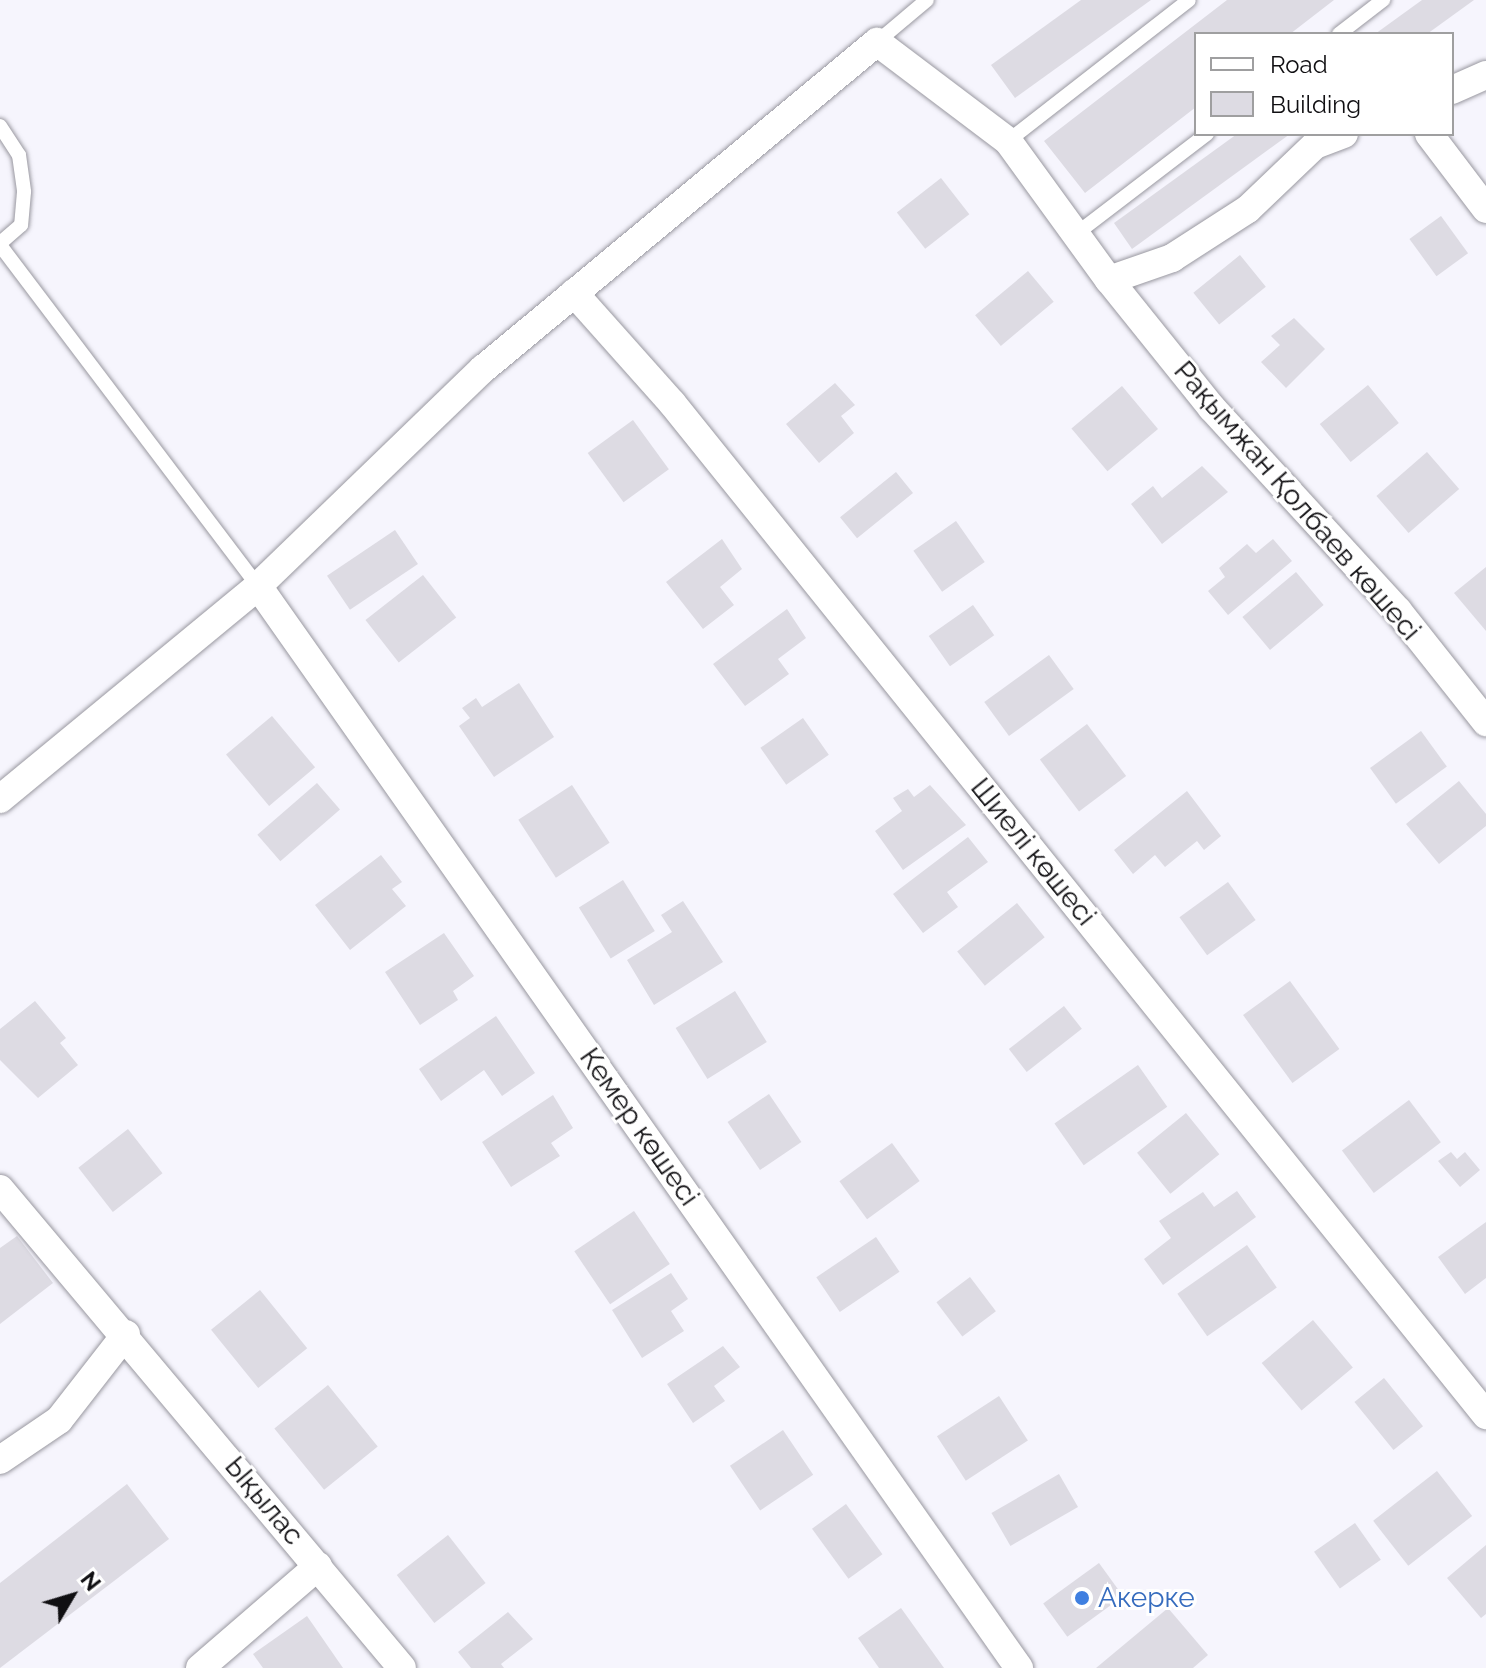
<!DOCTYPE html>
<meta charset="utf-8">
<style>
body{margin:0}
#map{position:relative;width:1486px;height:1668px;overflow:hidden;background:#f6f5fd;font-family:Raleway,sans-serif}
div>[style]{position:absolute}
.building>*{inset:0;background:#dddbe3;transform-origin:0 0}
.roads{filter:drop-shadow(0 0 2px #9998a0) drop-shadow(0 0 2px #9998a0)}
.lane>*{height:14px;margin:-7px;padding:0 7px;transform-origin:7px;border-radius:7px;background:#fff}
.street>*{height:28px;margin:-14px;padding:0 14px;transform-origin:14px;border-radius:14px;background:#fff}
.dots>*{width:22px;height:22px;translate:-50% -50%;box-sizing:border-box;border:4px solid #fff;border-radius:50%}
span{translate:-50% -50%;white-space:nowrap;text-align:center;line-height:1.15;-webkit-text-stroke:6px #fff;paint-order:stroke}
.street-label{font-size:28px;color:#100f12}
.shop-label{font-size:28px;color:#366cbe}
.left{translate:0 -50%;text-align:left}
.legend{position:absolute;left:1194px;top:32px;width:260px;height:104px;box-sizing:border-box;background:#fff;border:2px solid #9f9fa0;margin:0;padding:10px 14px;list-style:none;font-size:24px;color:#100f12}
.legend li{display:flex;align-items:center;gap:16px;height:40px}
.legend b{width:40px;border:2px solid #9f9fa0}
.north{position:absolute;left:32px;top:1556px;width:80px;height:80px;-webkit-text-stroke:6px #fff;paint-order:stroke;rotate:52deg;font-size:22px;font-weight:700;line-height:32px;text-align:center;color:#100f12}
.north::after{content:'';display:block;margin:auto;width:28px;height:36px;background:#100f12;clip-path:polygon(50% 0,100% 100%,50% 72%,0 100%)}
</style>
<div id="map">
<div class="building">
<div style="clip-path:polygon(1081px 0,1151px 0,1015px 98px,991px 65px)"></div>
<div style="clip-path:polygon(1227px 0,1334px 0,1290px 34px,1196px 34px,1196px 107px,1085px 193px,1044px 141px)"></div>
<div style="clip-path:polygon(1422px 0,1474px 0,1427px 34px,1375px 34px)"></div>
<div style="clip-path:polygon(1237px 134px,1290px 134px,1132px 249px,1114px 223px)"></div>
<div style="left:941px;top:178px;width:46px;height:56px;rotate:52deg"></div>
<div style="left:1441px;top:216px;width:46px;height:39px;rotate:54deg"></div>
<div style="left:1240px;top:255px;width:41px;height:60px;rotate:51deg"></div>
<div style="left:1028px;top:271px;width:40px;height:69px;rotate:50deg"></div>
<div style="clip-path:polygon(1294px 318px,1325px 349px,1286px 388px,1261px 362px,1280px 345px,1271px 336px)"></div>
<div style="clip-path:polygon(835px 383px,855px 405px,841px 416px,854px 433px,819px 463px,786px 424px)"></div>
<div style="left:1368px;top:385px;width:49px;height:62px;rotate:51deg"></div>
<div style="left:1122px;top:386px;width:56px;height:66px;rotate:50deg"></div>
<div style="left:633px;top:420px;width:61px;height:56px;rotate:54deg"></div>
<div style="left:1427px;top:452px;width:49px;height:67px;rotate:49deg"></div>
<div style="clip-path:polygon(1202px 466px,1228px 492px,1162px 544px,1131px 504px,1153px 486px,1162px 498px)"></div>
<div style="left:896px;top:472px;width:27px;height:72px;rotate:51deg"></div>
<div style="left:956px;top:521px;width:50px;height:52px;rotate:55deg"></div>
<div style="left:395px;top:530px;width:41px;height:82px;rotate:56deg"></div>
<div style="clip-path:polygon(722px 539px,742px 569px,720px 587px,734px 605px,703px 629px,666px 582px)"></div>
<div style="clip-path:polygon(1273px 539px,1292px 561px,1228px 615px,1208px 591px,1225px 577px,1219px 568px,1247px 544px,1256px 553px)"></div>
<div style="clip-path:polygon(1486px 567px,1486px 631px,1454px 593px)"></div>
<div style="left:1296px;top:572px;width:43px;height:70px;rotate:50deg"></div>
<div style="left:423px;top:575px;width:54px;height:73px;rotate:52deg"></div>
<div style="left:973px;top:605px;width:37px;height:54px;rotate:55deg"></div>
<div style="clip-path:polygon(787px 609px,806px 638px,778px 659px,789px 674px,745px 706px,713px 664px)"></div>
<div style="left:1049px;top:655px;width:42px;height:80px;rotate:54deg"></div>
<div style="clip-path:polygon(519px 683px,554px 737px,494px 777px,459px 726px,470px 718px,462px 708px,476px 698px,482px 707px)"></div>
<div style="left:272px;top:716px;width:67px;height:60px;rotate:50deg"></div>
<div style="left:803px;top:718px;width:45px;height:52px;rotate:55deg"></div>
<div style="left:1087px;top:724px;width:65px;height:59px;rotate:53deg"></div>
<div style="left:1421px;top:731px;width:44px;height:63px;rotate:54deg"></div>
<div style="clip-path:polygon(1459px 781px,1486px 814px,1486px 826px,1439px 864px,1406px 824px)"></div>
<div style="left:317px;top:783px;width:35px;height:79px;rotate:49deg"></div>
<div style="left:572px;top:785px;width:69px;height:64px;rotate:57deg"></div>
<div style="clip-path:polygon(930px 785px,966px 825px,903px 870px,875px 831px,902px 811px,893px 798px,908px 789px,914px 797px)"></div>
<div style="clip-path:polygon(1187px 791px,1221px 836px,1204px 850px,1197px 841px,1165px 867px,1155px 855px,1133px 874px,1114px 850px)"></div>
<div style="clip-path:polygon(968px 837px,988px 862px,947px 892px,958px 907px,923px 933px,893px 894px)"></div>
<div style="clip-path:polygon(381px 855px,402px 882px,392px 889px,406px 906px,350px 950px,315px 905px)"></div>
<div style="left:623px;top:880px;width:60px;height:52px;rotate:58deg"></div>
<div style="left:1228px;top:882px;width:47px;height:60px;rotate:54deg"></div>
<div style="clip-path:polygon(683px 901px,723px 962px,654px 1005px,627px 960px,672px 932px,661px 915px)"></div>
<div style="left:1017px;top:903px;width:44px;height:77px;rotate:51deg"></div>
<div style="clip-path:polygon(444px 933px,474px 976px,453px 991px,458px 1000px,420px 1025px,385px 972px)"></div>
<div style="left:1290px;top:981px;width:84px;height:58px;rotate:54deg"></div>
<div style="left:735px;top:991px;width:60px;height:70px;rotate:58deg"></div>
<div style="clip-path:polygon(35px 1001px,66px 1038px,60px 1043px,78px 1065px,38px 1098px,0 1060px,0 1029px)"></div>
<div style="left:1064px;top:1006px;width:29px;height:70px;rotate:52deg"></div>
<div style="clip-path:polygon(496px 1016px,535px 1073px,502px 1096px,484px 1070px,441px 1101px,419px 1069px)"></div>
<div style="left:1138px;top:1065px;width:51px;height:102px;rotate:55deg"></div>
<div style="left:769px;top:1094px;width:58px;height:50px;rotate:56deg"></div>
<div style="clip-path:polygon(553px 1095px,573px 1128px,551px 1143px,560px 1156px,511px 1187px,482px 1142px)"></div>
<div style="left:1409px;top:1100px;width:53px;height:84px;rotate:53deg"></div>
<div style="left:1186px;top:1113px;width:53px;height:63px;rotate:51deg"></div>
<div style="left:128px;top:1129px;width:56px;height:63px;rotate:52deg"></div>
<div style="left:892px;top:1143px;width:47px;height:65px;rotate:54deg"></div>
<div style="clip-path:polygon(1451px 1152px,1457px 1159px,1465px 1152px,1480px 1170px,1460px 1187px,1438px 1161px)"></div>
<div style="clip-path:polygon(1237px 1191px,1256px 1217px,1163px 1285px,1144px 1259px,1171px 1238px,1159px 1221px,1203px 1192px,1214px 1207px)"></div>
<div style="left:634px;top:1211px;width:64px;height:72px;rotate:56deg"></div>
<div style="clip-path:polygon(1486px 1222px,1486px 1278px,1465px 1294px,1438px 1257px)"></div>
<div style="clip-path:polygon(17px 1236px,53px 1283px,0 1324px,0 1248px)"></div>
<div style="left:876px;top:1237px;width:42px;height:72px;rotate:56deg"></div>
<div style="left:1247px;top:1245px;width:52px;height:85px;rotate:55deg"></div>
<div style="clip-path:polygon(671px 1273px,688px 1299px,671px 1311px,684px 1331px,642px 1358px,612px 1310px)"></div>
<div style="left:970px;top:1277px;width:43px;height:42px;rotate:53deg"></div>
<div style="left:260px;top:1290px;width:75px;height:63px;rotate:51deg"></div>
<div style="left:1313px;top:1320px;width:62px;height:67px;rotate:50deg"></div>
<div style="clip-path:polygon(723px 1346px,740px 1367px,714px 1386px,725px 1401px,693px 1423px,667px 1384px)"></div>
<div style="left:1384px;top:1378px;width:62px;height:38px;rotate:51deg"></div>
<div style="left:328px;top:1385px;width:79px;height:69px;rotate:51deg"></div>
<div style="left:999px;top:1396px;width:53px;height:74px;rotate:57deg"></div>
<div style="left:783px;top:1430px;width:54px;height:64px;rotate:56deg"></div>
<div style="left:1437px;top:1471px;width:57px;height:81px;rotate:52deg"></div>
<div style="left:1059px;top:1474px;width:38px;height:78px;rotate:60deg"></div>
<div style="clip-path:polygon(127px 1484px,169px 1539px,0 1668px,0 1583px)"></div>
<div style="left:846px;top:1504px;width:62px;height:42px;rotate:54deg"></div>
<div style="left:1355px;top:1523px;width:45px;height:50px;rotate:55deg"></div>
<div style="left:448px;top:1535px;width:61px;height:65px;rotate:52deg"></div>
<div style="clip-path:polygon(1486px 1545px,1486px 1614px,1481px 1618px,1447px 1578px)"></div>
<div style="left:1099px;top:1563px;width:41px;height:69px;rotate:54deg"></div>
<div style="clip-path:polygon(901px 1608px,944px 1668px,879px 1668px,858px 1638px)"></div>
<div style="clip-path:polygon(1168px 1608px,1208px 1655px,1193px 1668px,1096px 1668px)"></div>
<div style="clip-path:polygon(508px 1612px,533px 1639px,501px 1664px,504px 1668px,471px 1668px,458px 1652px)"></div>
<div style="clip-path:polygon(307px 1616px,343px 1668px,263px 1668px,253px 1654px)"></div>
</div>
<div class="roads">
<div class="lane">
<div style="left:1339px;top:34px;width:56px;rotate:-37.7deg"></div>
<div style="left:877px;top:42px;width:65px;rotate:-40deg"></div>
<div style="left:0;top:126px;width:35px;rotate:57deg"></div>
<div style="left:19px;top:155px;width:37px;rotate:82deg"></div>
<div style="left:24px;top:192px;width:33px;rotate:95deg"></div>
<div style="left:21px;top:225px;width:28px;rotate:139deg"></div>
<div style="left:1008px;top:141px;width:229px;rotate:-37.9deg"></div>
<div style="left:1076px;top:234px;width:165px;rotate:-37.4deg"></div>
<div style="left:0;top:245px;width:428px;rotate:52.9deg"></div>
</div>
<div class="street">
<div style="left:1452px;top:90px;width:37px;rotate:-24deg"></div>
<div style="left:1429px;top:134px;width:94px;rotate:52.8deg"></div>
<div style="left:1109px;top:280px;width:164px;rotate:51.2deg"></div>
<div style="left:1212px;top:408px;width:275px;rotate:47.5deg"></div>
<div style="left:1398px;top:611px;width:142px;rotate:51.6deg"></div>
<div style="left:574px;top:293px;width:147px;rotate:48.3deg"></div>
<div style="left:672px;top:403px;width:1299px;rotate:51.19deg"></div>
<div style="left:258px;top:586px;width:1323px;rotate:54.88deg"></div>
<div style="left:0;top:799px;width:335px;rotate:-39.5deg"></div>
<div style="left:258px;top:586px;width:313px;rotate:-44deg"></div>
<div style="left:483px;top:369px;width:512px;rotate:-39.69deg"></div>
<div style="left:877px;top:42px;width:164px;rotate:37.1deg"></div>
<div style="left:1008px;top:141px;width:172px;rotate:54deg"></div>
<div style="left:1109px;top:280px;width:67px;rotate:-19.2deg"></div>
<div style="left:1172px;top:258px;width:90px;rotate:-32.8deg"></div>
<div style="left:1248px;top:209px;width:93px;rotate:-43.7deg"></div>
<div style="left:1315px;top:145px;width:31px;rotate:-21deg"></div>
<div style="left:0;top:1189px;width:625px;rotate:49.99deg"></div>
<div style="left:0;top:1460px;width:71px;rotate:-34.1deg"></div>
<div style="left:59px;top:1420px;width:109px;rotate:-52.1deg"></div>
<div style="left:200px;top:1668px;width:156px;rotate:-40.8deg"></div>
</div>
</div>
<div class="dots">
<div style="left:1082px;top:1598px;background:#3f7fe0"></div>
</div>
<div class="street-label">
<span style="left:1297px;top:501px;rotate:49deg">Рақымжан Қолбаев көшесі</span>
<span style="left:1033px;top:852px;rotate:51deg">Шиелі көшесі</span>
<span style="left:639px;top:1127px;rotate:55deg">Кемер көшесі</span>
<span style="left:264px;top:1501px;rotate:50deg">Ықылас</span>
</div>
<div class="shop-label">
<span class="left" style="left:1098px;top:1598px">Акерке</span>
</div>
<ul class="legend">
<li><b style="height:10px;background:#fff"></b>Road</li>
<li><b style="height:22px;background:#dddbe3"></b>Building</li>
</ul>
<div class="north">N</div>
</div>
